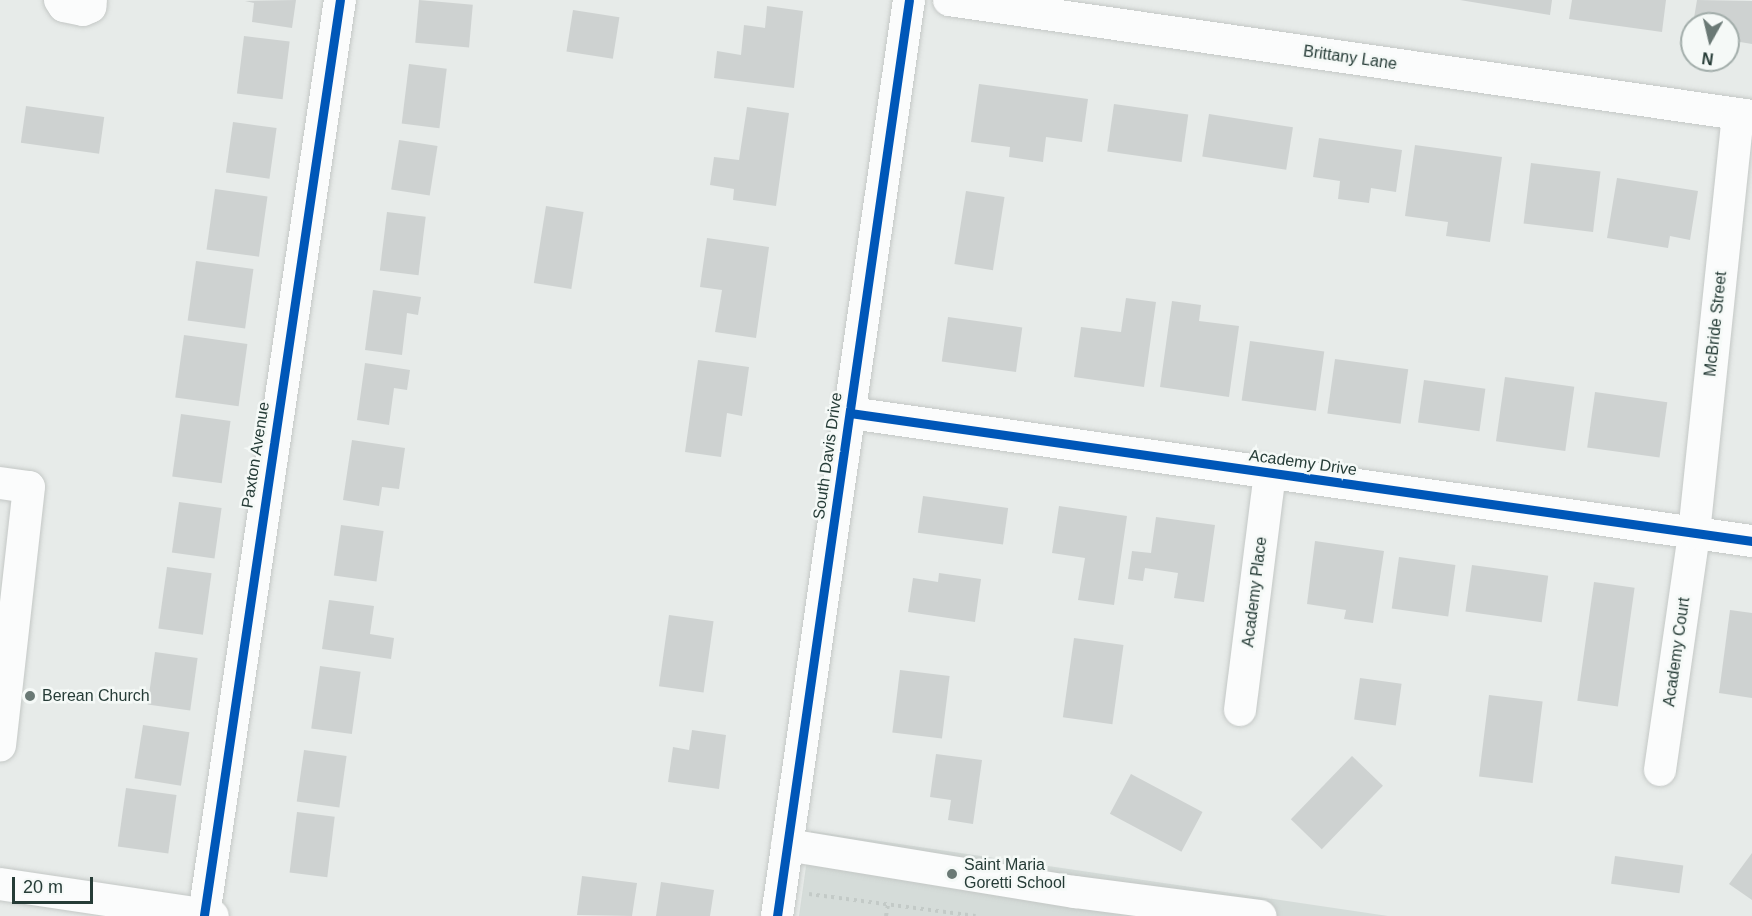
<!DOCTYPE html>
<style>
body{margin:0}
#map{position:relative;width:1752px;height:916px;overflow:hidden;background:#e7ebe9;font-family:Helvetica,sans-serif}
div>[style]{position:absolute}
.built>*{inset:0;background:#d5dcd9}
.building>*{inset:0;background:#ced2d1;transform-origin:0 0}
.path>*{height:4px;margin-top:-2px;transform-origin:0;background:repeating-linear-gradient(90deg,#c3cac7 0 3px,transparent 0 7.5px)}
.roads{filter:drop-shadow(0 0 2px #c4c8c6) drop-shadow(0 0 2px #c4c8c6)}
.minor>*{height:32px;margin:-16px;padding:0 16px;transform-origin:16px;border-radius:16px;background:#fbfcfc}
.cycleway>*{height:9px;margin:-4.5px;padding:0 4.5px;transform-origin:4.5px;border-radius:4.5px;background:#0057b8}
.dots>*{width:16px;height:16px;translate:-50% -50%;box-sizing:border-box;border:3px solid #f5f9f7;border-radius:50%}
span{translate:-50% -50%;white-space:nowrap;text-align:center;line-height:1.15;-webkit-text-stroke:5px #f5f9f7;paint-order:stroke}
.street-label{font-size:16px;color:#263c37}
.poi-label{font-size:16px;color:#263c37}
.left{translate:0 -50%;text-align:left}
.north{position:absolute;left:1680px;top:12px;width:60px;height:60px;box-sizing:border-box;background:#f5f9f7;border:2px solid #a2adaa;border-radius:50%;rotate:188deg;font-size:16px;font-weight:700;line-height:24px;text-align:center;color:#263c37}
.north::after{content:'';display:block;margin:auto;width:21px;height:27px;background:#6a7975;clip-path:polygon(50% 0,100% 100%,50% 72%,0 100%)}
.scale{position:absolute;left:12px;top:877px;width:81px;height:27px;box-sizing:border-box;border:3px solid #263c37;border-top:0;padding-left:8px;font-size:18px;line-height:21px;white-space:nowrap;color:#263c37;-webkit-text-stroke:4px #f5f9f7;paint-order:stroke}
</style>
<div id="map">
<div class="built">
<div style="clip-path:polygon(811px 831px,1388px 916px,799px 916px)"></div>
</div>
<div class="building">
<div style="clip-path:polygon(296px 0,292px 28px,252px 22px,254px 3px,245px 1px)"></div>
<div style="left:419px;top:0;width:54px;height:43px;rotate:5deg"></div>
<div style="clip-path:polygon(1460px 0,1552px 0,1550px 15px)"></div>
<div style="clip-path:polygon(1572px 0,1666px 0,1662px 32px,1569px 19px)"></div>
<div style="clip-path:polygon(1697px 0,1752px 1px,1752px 44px,1728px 40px,1728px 24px,1693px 24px)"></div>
<div style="clip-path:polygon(767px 6px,803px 11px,794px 88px,714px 78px,717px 51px,741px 55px,744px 25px,765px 28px)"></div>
<div style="left:573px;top:10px;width:47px;height:42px;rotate:9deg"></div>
<div style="left:244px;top:36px;width:46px;height:58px;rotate:7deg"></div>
<div style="left:409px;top:64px;width:38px;height:60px;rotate:7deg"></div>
<div style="clip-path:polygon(979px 84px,1088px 99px,1082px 142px,1046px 137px,1043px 162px,1009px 157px,1010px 147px,971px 142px)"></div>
<div style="left:1114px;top:104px;width:75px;height:48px;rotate:8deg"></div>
<div style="left:26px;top:106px;width:79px;height:37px;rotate:8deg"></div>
<div style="clip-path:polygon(747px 107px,789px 113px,776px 206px,733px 200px,734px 189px,710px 185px,714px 157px,739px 160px)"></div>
<div style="left:1209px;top:114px;width:85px;height:43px;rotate:9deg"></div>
<div style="left:233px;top:122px;width:44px;height:51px;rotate:8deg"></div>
<div style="clip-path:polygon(1319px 138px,1402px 150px,1396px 192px,1371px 188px,1369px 203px,1338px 199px,1340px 181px,1313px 177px)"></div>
<div style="left:399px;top:140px;width:39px;height:50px;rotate:9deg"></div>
<div style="clip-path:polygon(1415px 145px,1502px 157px,1490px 242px,1446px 236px,1448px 222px,1405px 216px)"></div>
<div style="left:1531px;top:163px;width:70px;height:61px;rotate:7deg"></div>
<div style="clip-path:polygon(1617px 178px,1698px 191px,1690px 240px,1670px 236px,1668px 248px,1607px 238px)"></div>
<div style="left:215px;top:189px;width:53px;height:61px;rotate:8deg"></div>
<div style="left:966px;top:191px;width:39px;height:74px;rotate:9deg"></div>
<div style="left:546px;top:206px;width:38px;height:78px;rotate:9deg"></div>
<div style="left:387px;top:212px;width:39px;height:59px;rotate:7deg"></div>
<div style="clip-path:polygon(707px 238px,769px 247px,756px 338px,715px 332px,722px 290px,700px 287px)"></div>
<div style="left:196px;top:261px;width:58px;height:60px;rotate:8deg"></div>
<div style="clip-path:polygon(373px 290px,421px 297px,418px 315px,407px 313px,402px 355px,365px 350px)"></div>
<div style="clip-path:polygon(1126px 298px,1156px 302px,1144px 387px,1074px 377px,1081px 327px,1121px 332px)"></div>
<div style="clip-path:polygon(1172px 301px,1201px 305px,1199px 321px,1239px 326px,1229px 397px,1160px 387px)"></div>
<div style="left:948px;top:317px;width:75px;height:45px;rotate:8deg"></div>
<div style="left:184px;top:335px;width:64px;height:63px;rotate:8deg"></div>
<div style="left:1250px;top:341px;width:75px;height:60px;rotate:8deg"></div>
<div style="left:1335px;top:359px;width:74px;height:55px;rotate:8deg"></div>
<div style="clip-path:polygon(698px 360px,749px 367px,742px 416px,727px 413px,721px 457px,685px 452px)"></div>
<div style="clip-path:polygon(365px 363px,410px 370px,407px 390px,394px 388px,389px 425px,357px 420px)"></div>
<div style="left:1505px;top:377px;width:70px;height:65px;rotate:8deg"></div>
<div style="left:1424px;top:380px;width:62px;height:43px;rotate:8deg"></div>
<div style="left:1595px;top:392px;width:73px;height:56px;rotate:8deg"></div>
<div style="left:181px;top:414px;width:50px;height:63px;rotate:8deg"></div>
<div style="clip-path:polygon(352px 440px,405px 448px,399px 489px,382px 487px,379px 506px,343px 500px)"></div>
<div style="left:923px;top:496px;width:86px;height:37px;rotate:8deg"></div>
<div style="left:179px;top:502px;width:43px;height:51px;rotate:8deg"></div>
<div style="clip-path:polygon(1059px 506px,1127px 516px,1114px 605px,1078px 600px,1085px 558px,1052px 553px)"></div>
<div style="clip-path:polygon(1156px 517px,1215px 525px,1204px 602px,1174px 598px,1178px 573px,1145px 568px,1143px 581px,1128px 579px,1132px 551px,1151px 553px)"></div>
<div style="left:341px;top:525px;width:43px;height:51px;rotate:8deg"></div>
<div style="clip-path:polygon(1315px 541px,1384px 551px,1373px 623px,1344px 619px,1346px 610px,1307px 604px)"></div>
<div style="left:1399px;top:557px;width:57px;height:52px;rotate:8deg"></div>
<div style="left:1472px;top:565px;width:77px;height:47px;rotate:8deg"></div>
<div style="left:167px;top:567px;width:45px;height:62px;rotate:8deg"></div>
<div style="clip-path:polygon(939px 573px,981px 579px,975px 622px,908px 612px,913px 578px,938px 582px)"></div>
<div style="left:1594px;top:582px;width:41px;height:120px;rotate:8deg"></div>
<div style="clip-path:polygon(329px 600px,374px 606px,370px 634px,394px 638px,391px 659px,322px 649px)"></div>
<div style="clip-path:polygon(1730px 610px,1752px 613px,1752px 698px,1719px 693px)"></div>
<div style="left:669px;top:615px;width:45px;height:72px;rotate:8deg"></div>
<div style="left:1074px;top:638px;width:50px;height:80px;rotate:8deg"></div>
<div style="left:155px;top:652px;width:43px;height:53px;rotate:8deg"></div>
<div style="left:320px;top:666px;width:41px;height:63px;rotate:8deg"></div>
<div style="left:900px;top:670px;width:50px;height:63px;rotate:7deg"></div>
<div style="left:1360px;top:678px;width:42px;height:42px;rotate:8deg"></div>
<div style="left:1489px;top:695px;width:54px;height:82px;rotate:7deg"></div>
<div style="left:143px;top:725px;width:47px;height:54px;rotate:9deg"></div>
<div style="clip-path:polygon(692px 730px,726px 735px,719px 789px,668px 782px,673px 747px,689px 750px)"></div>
<div style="left:304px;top:750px;width:43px;height:52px;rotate:8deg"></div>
<div style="clip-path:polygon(936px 754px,982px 760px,973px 824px,948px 820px,951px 800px,930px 797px)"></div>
<div style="left:1352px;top:756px;width:43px;height:88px;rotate:44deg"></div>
<div style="left:1131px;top:774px;width:81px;height:45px;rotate:28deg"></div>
<div style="left:126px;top:788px;width:51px;height:59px;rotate:8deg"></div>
<div style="left:297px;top:812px;width:38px;height:61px;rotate:7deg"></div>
<div style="clip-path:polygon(1752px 853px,1752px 900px,1729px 884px)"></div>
<div style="left:1615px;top:856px;width:69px;height:28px;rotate:8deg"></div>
<div style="clip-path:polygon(582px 876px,637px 883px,632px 916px,577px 915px)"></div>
<div style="clip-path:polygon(661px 882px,714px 890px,710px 916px,656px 916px)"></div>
</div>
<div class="path">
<div style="left:809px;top:894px;width:168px;rotate:7.5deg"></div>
<div style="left:886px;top:916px;width:11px;rotate:-80deg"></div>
</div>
<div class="roads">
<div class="minor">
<div style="left:60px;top:0;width:7px;rotate:56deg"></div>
<div style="left:64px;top:6px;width:19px;rotate:12deg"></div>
<div style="left:83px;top:10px;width:8px;rotate:-23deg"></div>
<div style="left:90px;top:7px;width:7px;rotate:-82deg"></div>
<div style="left:949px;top:0;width:811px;rotate:8.22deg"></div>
<div style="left:850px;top:413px;width:911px;rotate:8.08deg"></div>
<div style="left:0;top:483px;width:29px;rotate:8deg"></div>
<div style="left:29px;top:487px;width:260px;rotate:96.4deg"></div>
<div style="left:1240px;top:710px;width:239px;rotate:-82.8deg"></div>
<div style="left:1660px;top:770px;width:239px;rotate:-81.8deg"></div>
<div style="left:1694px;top:533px;width:421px;rotate:-84deg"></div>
<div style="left:787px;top:845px;width:292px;rotate:9.3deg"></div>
<div style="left:1075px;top:892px;width:187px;rotate:7.4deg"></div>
<div style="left:0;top:884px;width:215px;rotate:8.5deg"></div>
<div style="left:204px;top:915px;width:925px;rotate:-81.55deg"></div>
<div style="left:777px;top:916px;width:925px;rotate:-81.8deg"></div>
</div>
</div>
<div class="cycleway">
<div style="left:850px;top:413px;width:911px;rotate:8.08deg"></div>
<div style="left:204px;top:915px;width:925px;rotate:-81.55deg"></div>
<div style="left:777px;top:916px;width:925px;rotate:-81.8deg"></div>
</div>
<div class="dots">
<div style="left:30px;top:696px;background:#6a7975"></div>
<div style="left:952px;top:874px;background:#6a7975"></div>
</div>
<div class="street-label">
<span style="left:1350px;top:58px;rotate:8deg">Brittany Lane</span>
<span style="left:1716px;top:324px;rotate:-84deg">McBride Street</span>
<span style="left:256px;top:455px;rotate:-81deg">Paxton Avenue</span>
<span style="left:828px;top:456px;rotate:-82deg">South Davis Drive</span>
<span style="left:1303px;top:463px;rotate:8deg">Academy Drive</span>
<span style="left:1255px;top:592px;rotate:-83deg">Academy Place</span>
<span style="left:1677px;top:652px;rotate:-82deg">Academy Court</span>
</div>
<div class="poi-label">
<span class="left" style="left:42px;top:696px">Berean Church</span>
<span class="left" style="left:964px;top:874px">Saint Maria<br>Goretti School</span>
</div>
<div class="north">N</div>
<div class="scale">20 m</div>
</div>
